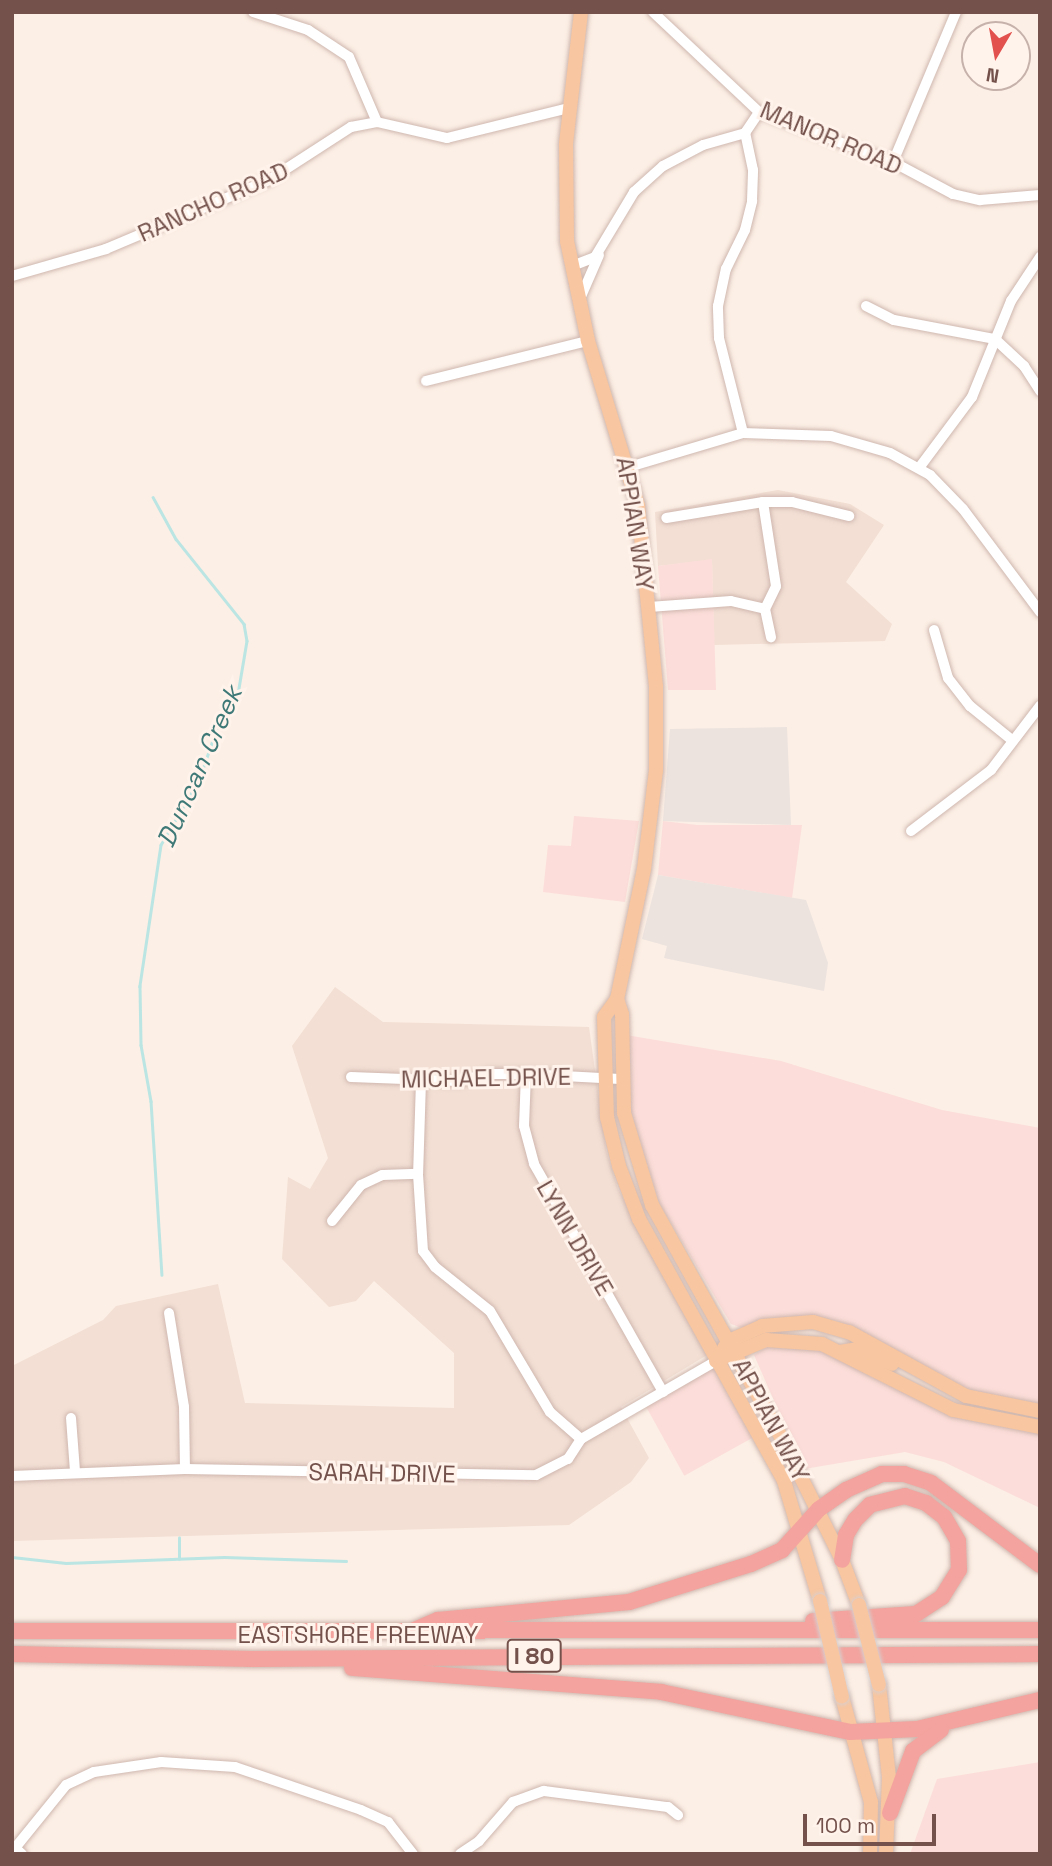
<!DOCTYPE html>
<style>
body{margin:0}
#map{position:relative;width:1052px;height:1866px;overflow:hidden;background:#fcefe5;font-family:"Space Grotesk",sans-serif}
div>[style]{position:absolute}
.residential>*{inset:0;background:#f3dfd4}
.commercial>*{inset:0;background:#fcddd9;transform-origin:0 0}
.industrial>*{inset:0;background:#ece3df}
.stream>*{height:2.5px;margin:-1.25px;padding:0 1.25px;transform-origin:1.25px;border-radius:1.25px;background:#bae5e3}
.roads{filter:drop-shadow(0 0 2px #cfb7af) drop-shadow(0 0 2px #cfb7af)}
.minor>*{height:10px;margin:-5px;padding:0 5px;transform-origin:5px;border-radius:5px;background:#fff}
.major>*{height:14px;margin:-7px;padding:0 7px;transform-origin:7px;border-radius:7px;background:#f8c6a0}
.highway>*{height:16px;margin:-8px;padding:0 8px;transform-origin:8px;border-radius:8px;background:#f4a39e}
.bridges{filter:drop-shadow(0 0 2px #d8cecd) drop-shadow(0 0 2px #d8cecd)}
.major-bridge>*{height:14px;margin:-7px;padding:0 7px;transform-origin:7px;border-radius:7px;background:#f8c6a0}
span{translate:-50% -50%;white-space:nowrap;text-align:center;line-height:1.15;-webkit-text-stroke:6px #fff3eb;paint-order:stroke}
.shield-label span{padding:2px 5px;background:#fff3eb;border:2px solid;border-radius:5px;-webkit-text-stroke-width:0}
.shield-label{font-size:23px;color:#74514b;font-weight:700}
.street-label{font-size:24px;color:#74514b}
.water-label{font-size:26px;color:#3f7977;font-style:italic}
.frame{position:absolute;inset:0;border:14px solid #74514b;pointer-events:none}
.north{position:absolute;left:961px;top:21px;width:70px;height:70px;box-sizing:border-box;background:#fff3eb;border:2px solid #c7b2ab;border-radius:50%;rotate:190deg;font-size:19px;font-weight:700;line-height:28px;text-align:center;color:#74514b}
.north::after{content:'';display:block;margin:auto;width:24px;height:32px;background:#e2514e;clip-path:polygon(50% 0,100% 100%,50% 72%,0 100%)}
.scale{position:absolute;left:803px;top:1814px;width:133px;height:32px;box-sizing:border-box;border:4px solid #74514b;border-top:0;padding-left:9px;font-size:21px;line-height:24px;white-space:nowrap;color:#74514b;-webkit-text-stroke:5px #fff3eb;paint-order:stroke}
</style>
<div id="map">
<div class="residential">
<div style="clip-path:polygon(778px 490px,850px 504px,884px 525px,846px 582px,892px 624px,885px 641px,714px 645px,712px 560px,658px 566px,655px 512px)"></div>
<div style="clip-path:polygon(335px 987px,383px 1022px,589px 1027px,606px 1150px,618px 1189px,707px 1355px,621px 1407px,649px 1458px,631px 1482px,569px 1525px,12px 1541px,12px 1366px,103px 1320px,116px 1306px,218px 1284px,245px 1403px,454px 1408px,454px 1353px,374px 1281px,356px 1301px,329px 1307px,282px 1259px,288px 1177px,310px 1189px,328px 1158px,292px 1046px)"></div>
</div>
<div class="commercial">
<div style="clip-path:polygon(712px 559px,716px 690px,668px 690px,658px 566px)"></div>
<div style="clip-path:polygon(574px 816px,639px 821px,625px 902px,543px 892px,548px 845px,571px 846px)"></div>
<div style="clip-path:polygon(663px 821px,697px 825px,802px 825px,792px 898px,658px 875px)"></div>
<div style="clip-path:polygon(626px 1035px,781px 1061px,942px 1110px,1040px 1128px,1040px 1408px,970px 1392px,837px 1321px,806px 1315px,745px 1329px,731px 1324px,659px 1203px,628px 1102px)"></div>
<div style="clip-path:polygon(775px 1342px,813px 1344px,956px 1415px,1040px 1430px,1040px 1508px,944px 1462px,905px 1452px,804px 1469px,754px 1355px)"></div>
<div style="left:715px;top:1366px;width:81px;height:80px;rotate:61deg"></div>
<div style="clip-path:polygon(1040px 1762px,1040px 1854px,910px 1854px,937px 1779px)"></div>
</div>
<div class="industrial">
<div style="clip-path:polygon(787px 727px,791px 825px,663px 821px,670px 729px)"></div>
<div style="clip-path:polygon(658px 875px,806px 900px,828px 963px,824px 991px,664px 958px,667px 946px,642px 939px)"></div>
</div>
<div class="stream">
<div style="left:153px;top:497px;width:48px;rotate:61.3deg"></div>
<div style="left:176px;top:539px;width:109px;rotate:51.3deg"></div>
<div style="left:244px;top:624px;width:17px;rotate:80deg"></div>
<div style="left:247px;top:641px;width:54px;rotate:99.6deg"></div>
<div style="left:238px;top:694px;width:32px;rotate:125deg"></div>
<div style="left:220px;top:720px;width:65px;rotate:109deg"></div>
<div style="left:199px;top:781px;width:74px;rotate:120.7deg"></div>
<div style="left:161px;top:845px;width:143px;rotate:98.5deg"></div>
<div style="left:140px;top:986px;width:59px;rotate:89deg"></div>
<div style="left:141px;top:1045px;width:57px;rotate:79.9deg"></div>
<div style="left:151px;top:1101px;width:174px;rotate:86.4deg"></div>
<div style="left:12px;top:1557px;width:54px;rotate:6.3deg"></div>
<div style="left:66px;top:1563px;width:158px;rotate:-2.2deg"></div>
<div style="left:224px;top:1557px;width:122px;rotate:1.9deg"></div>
<div style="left:179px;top:1559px;width:21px;rotate:-90deg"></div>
</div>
<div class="roads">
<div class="minor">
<div style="left:253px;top:12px;width:58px;rotate:18.1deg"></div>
<div style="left:308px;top:30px;width:49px;rotate:33.4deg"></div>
<div style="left:349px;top:57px;width:71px;rotate:66.7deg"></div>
<div style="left:653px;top:12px;width:146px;rotate:43.3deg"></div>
<div style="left:759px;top:112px;width:143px;rotate:20.5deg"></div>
<div style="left:893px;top:162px;width:68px;rotate:28.1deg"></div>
<div style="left:953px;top:194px;width:28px;rotate:13deg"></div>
<div style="left:980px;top:200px;width:60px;rotate:-4.8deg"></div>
<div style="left:893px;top:162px;width:163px;rotate:-67.2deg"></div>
<div style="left:572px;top:266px;width:25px;rotate:-21deg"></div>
<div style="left:595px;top:257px;width:76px;rotate:-59deg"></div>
<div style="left:634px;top:192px;width:39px;rotate:-42deg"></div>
<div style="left:663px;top:166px;width:45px;rotate:-27.7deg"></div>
<div style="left:703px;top:145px;width:44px;rotate:-15.9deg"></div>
<div style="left:745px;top:133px;width:25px;rotate:-56deg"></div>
<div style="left:12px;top:276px;width:98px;rotate:-16deg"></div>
<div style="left:106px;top:249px;width:177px;rotate:-22.9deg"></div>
<div style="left:269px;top:180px;width:98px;rotate:-32.9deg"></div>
<div style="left:351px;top:127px;width:26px;rotate:-11deg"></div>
<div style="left:377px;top:122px;width:72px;rotate:12.9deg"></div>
<div style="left:447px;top:138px;width:126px;rotate:-13.8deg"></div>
<div style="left:579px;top:301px;width:50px;rotate:-66.5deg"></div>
<div style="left:866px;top:306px;width:31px;rotate:27deg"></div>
<div style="left:894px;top:320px;width:103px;rotate:10.7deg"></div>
<div style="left:995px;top:339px;width:40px;rotate:43deg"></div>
<div style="left:1024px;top:366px;width:30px;rotate:57deg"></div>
<div style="left:426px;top:381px;width:167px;rotate:-13.9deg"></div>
<div style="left:743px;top:433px;width:98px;rotate:-104.2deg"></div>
<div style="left:719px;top:338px;width:32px;rotate:-92deg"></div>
<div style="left:718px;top:306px;width:38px;rotate:-78deg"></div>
<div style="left:726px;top:269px;width:43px;rotate:-64deg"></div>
<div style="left:745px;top:230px;width:30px;rotate:-76deg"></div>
<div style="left:752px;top:201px;width:31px;rotate:-88deg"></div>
<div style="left:753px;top:170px;width:38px;rotate:-102deg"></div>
<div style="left:629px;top:467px;width:119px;rotate:-16.6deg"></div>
<div style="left:743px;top:433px;width:88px;rotate:2deg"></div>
<div style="left:831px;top:436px;width:61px;rotate:16.1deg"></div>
<div style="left:890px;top:453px;width:46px;rotate:28.8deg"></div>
<div style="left:930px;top:475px;width:47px;rotate:45.9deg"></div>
<div style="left:963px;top:509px;width:129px;rotate:53.2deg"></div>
<div style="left:919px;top:468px;width:89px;rotate:-53.3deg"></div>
<div style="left:972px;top:397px;width:104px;rotate:-67.9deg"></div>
<div style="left:1011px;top:301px;width:53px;rotate:-56.6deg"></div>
<div style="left:763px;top:502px;width:29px"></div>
<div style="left:792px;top:502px;width:59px;rotate:13.8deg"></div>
<div style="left:649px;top:607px;width:82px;rotate:-4.2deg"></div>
<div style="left:731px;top:601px;width:35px;rotate:13deg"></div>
<div style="left:765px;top:609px;width:25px;rotate:-64deg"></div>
<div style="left:776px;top:586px;width:85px;rotate:-98.8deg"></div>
<div style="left:763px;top:502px;width:98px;rotate:170.6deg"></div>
<div style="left:765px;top:609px;width:29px;rotate:78deg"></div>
<div style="left:934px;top:630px;width:50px;rotate:73.7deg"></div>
<div style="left:948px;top:678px;width:36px;rotate:52deg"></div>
<div style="left:970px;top:706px;width:55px;rotate:39.1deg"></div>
<div style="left:911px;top:831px;width:101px;rotate:-37.3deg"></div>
<div style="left:991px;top:770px;width:81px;rotate:-52.6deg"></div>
<div style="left:526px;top:1074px;width:52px;rotate:92.2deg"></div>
<div style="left:524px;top:1126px;width:39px;rotate:75deg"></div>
<div style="left:534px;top:1164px;width:262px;rotate:60.5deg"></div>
<div style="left:351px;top:1077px;width:106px;rotate:2.2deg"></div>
<div style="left:457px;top:1081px;width:34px;rotate:-12deg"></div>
<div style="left:490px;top:1074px;width:36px"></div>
<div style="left:526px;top:1074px;width:94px;rotate:3deg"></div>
<div style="left:421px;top:1081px;width:93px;rotate:91.8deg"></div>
<div style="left:418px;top:1174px;width:77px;rotate:86.3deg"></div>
<div style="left:423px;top:1251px;width:20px;rotate:53deg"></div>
<div style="left:435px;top:1267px;width:70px;rotate:38.7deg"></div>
<div style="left:490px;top:1311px;width:117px;rotate:59.3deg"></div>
<div style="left:550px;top:1412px;width:41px;rotate:41.1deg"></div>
<div style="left:332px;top:1221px;width:46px;rotate:-51.1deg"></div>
<div style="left:361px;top:1185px;width:23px;rotate:-25deg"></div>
<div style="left:382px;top:1175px;width:36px;rotate:-2deg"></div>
<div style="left:169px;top:1313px;width:95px;rotate:80.9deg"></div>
<div style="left:184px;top:1407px;width:62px;rotate:89.1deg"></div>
<div style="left:71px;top:1418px;width:53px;rotate:85.7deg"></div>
<div style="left:12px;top:1476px;width:173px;rotate:-2.3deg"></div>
<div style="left:185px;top:1469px;width:351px;rotate:1deg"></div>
<div style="left:536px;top:1475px;width:36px;rotate:-27deg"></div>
<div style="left:568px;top:1459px;width:24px;rotate:-57deg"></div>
<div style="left:581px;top:1439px;width:156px;rotate:-30deg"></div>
<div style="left:22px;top:1854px;width:9px;rotate:-139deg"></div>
<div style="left:15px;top:1848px;width:81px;rotate:-51deg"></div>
<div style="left:66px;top:1785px;width:31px;rotate:-25deg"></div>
<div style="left:94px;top:1772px;width:68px;rotate:-8.5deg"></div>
<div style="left:161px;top:1762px;width:74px;rotate:3.9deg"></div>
<div style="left:235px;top:1767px;width:133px;rotate:18.8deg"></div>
<div style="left:361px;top:1810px;width:30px;rotate:24deg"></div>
<div style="left:388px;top:1822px;width:41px;rotate:52deg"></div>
<div style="left:460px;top:1854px;width:23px;rotate:-34deg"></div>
<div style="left:479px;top:1841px;width:52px;rotate:-48.9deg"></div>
<div style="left:513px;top:1802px;width:33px;rotate:-20deg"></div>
<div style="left:544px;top:1791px;width:125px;rotate:7.4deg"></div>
<div style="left:668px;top:1807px;width:13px;rotate:39deg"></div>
</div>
<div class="major">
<div style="left:581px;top:12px;width:133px;rotate:96.5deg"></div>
<div style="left:566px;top:144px;width:97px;rotate:89.4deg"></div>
<div style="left:567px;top:241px;width:102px;rotate:78.1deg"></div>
<div style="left:588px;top:341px;width:172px;rotate:73.1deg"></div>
<div style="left:638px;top:506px;width:182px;rotate:84.3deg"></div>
<div style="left:656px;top:687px;width:83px;rotate:90deg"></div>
<div style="left:656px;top:770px;width:100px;rotate:96.9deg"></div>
<div style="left:644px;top:869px;width:133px;rotate:101.7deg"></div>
<div style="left:617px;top:999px;width:22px;rotate:126deg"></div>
<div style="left:604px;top:1017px;width:100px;rotate:88.3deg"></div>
<div style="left:607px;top:1117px;width:50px;rotate:76.2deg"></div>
<div style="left:619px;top:1166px;width:57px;rotate:69.3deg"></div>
<div style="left:639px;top:1219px;width:299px;rotate:61deg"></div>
<div style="left:784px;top:1481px;width:125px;rotate:73.3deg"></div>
<div style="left:617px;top:999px;width:16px;rotate:72deg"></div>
<div style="left:622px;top:1014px;width:99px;rotate:88.8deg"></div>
<div style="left:624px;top:1113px;width:96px;rotate:73.1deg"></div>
<div style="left:652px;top:1205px;width:265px;rotate:60.9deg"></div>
<div style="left:781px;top:1437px;width:137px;rotate:63.6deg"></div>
<div style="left:842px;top:1560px;width:48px;rotate:69.3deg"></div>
<div style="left:724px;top:1348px;width:9px;rotate:-54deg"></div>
<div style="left:729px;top:1341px;width:36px;rotate:-24deg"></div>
<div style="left:762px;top:1326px;width:51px;rotate:-4.5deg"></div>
<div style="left:813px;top:1322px;width:37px;rotate:16deg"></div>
<div style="left:849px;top:1332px;width:133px;rotate:28.7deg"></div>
<div style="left:966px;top:1396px;width:76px;rotate:11.5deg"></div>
<div style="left:840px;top:1352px;width:17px;rotate:-10deg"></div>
<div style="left:857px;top:1349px;width:38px;rotate:23deg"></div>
<div style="left:716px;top:1361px;width:54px;rotate:-22.8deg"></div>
<div style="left:766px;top:1340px;width:56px;rotate:4.1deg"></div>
<div style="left:822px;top:1344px;width:147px;rotate:26.7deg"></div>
<div style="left:953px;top:1410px;width:89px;rotate:11.1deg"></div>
<div style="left:879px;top:1685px;width:93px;rotate:83.8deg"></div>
<div style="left:889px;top:1777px;width:77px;rotate:92.2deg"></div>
<div style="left:842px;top:1697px;width:109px;rotate:74.6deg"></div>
<div style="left:871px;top:1802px;width:52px;rotate:91.1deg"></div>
</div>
<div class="highway">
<div style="left:813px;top:1621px;width:103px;rotate:-3.9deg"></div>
<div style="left:916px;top:1614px;width:31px;rotate:-33deg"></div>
<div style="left:942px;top:1597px;width:32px;rotate:-58deg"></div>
<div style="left:959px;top:1570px;width:29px;rotate:-92deg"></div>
<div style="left:958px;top:1541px;width:28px;rotate:-120deg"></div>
<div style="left:944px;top:1517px;width:23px;rotate:-142deg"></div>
<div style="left:926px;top:1503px;width:22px;rotate:-162deg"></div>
<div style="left:905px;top:1496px;width:36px;rotate:166deg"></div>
<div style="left:870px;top:1505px;width:21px;rotate:135deg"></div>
<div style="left:855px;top:1520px;width:17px;rotate:121deg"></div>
<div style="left:846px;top:1535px;width:25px;rotate:99deg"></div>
<div style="left:414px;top:1630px;width:26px;rotate:-23deg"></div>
<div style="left:438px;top:1620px;width:192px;rotate:-5.4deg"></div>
<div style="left:629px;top:1602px;width:128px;rotate:-17.3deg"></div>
<div style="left:751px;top:1564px;width:34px;rotate:-24deg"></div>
<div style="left:782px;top:1550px;width:55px;rotate:-47.9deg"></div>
<div style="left:819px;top:1509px;width:33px;rotate:-35deg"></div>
<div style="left:846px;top:1490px;width:39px;rotate:-24deg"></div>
<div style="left:882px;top:1474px;width:22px"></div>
<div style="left:904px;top:1474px;width:28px;rotate:18deg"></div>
<div style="left:931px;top:1483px;width:136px;rotate:37deg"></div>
<div style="left:12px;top:1631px;width:1028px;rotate:-0.06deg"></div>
<div style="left:12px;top:1654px;width:241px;rotate:1.2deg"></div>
<div style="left:253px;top:1659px;width:787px;rotate:-0.36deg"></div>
<div style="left:352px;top:1668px;width:310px;rotate:4.4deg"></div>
<div style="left:661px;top:1692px;width:193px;rotate:11.9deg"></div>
<div style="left:850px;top:1732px;width:67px;rotate:-2.6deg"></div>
<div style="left:917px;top:1729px;width:126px;rotate:-13.3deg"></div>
<div style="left:890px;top:1813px;width:66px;rotate:-69.6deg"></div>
<div style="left:913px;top:1751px;width:35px;rotate:-37deg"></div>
</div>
</div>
<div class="bridges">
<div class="major-bridge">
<div style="left:820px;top:1601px;width:98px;rotate:77.1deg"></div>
<div style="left:859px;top:1605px;width:82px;rotate:76deg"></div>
</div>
</div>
<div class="shield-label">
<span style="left:534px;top:1656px">I 80</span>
</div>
<div class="street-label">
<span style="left:831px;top:138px;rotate:23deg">MANOR ROAD</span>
<span style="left:213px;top:202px;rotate:-24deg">RANCHO ROAD</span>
<span style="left:635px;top:524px;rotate:81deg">APPIAN WAY</span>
<span style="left:486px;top:1078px;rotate:-1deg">MICHAEL DRIVE</span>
<span style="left:575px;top:1238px;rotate:60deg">LYNN DRIVE</span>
<span style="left:771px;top:1420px;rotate:62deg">APPIAN WAY</span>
<span style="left:382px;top:1473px;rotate:1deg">SARAH DRIVE</span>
<span style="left:358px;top:1635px">EASTSHORE FREEWAY</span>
</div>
<div class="water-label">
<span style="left:200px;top:767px;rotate:-66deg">Duncan Creek</span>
</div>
<div class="frame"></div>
<div class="north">N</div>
<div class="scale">100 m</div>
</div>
